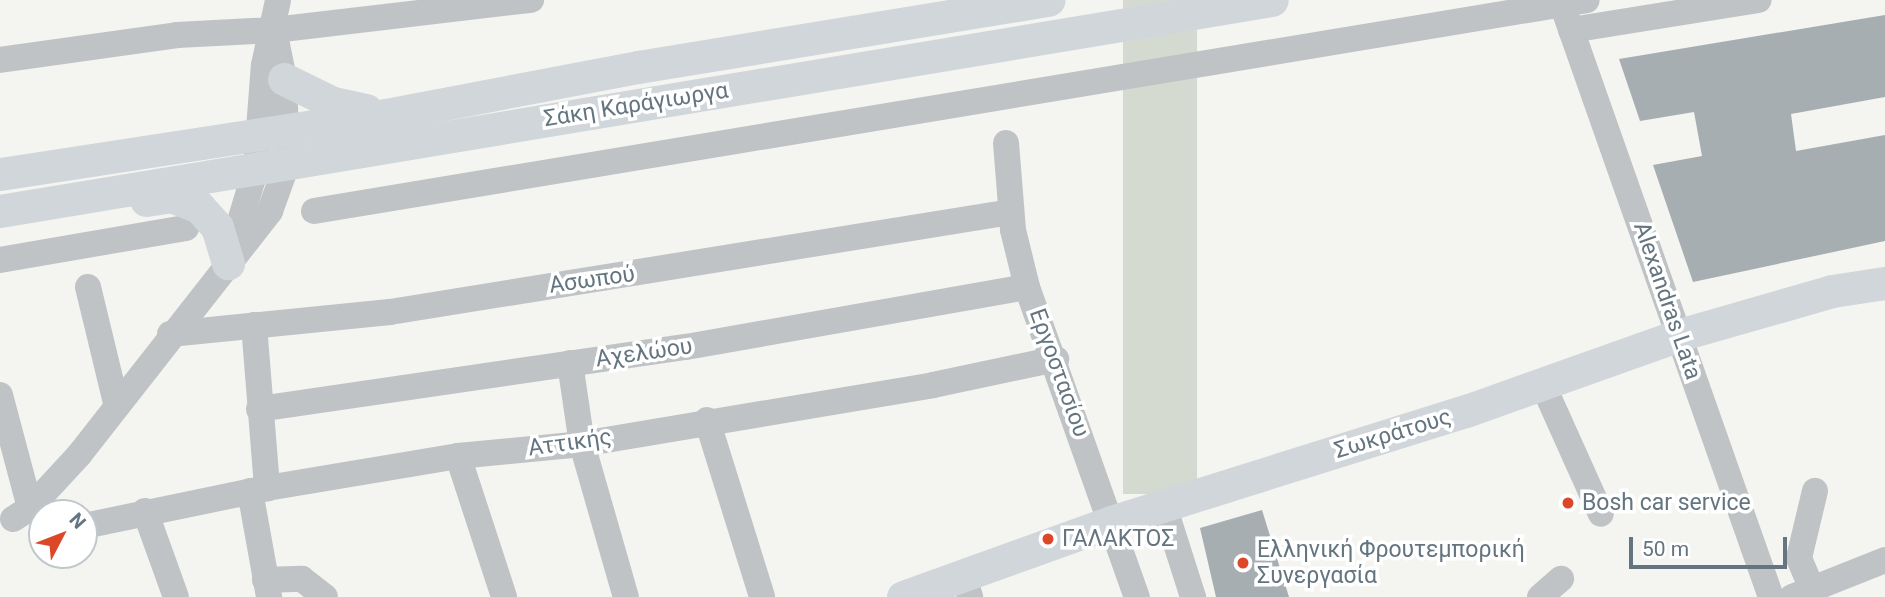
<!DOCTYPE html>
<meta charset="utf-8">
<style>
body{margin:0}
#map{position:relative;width:1885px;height:597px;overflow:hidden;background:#f4f4f0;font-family:Roboto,sans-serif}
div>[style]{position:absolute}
.green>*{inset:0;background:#d5dad1;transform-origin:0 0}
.building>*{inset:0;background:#a6aeb2}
.minor>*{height:26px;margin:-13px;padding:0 13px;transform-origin:13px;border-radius:13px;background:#bfc3c6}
.major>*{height:33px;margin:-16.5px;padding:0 16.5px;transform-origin:16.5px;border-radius:16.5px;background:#d1d6da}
.dots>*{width:19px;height:19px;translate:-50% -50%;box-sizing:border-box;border:4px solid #fff;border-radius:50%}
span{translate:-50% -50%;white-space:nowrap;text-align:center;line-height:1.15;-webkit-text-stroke:7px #fff;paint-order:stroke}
.street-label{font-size:23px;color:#647580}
.poi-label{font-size:23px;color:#647580}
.left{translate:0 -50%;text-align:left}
.north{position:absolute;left:28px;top:499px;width:70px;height:70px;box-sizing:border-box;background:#fff;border:2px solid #c1c8cc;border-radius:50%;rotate:48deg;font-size:19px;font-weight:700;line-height:28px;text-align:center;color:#647580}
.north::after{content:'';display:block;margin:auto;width:24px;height:32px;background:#dc4827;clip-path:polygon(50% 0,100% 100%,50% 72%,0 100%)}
.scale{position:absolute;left:1629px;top:537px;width:158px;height:32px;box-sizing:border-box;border:4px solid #647580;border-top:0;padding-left:9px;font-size:21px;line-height:24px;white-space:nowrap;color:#647580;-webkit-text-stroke:5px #fff;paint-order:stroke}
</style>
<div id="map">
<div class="green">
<div style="left:1123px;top:0;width:74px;height:494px"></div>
</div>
<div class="building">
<div style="clip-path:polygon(1885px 15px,1885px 97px,1791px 114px,1796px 151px,1885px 135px,1885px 241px,1693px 282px,1653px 165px,1702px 156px,1694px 112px,1640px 121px,1619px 59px)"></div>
<div style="clip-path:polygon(1262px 510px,1289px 597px,1216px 597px,1200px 528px)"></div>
</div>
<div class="minor">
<div style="left:1562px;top:4px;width:629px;rotate:70.59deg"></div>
<div style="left:1571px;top:30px;width:190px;rotate:-9.1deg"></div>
<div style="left:0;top:60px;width:179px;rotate:-8deg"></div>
<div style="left:177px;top:35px;width:97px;rotate:-3deg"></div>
<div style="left:274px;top:30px;width:259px;rotate:-6.7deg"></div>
<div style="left:1006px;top:143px;width:87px;rotate:85.4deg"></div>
<div style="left:1013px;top:230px;width:59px;rotate:76.2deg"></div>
<div style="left:1027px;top:287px;width:329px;rotate:70.5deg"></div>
<div style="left:314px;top:211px;width:1290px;rotate:-9.41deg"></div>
<div style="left:0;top:260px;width:189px;rotate:-9.8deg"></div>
<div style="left:228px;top:261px;width:97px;rotate:-73.2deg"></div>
<div style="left:256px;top:168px;width:103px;rotate:-85.6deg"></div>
<div style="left:264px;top:65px;width:66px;rotate:-77.8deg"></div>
<div style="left:88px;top:287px;width:119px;rotate:76.4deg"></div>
<div style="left:254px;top:325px;width:164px;rotate:85.4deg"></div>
<div style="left:170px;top:334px;width:221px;rotate:-5.7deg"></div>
<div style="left:390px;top:312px;width:629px;rotate:-9.15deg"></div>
<div style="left:570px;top:363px;width:82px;rotate:81.6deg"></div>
<div style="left:582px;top:444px;width:159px;rotate:74deg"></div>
<div style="left:1543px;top:385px;width:141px;rotate:65.8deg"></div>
<div style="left:0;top:395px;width:117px;rotate:75.1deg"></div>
<div style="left:259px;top:409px;width:431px;rotate:-8.3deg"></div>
<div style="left:686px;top:347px;width:346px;rotate:-10deg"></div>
<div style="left:707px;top:420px;width:185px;rotate:72.7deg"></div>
<div style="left:458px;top:456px;width:148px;rotate:71.9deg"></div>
<div style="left:250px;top:491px;width:108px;rotate:79.8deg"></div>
<div style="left:1164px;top:506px;width:96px;rotate:72.3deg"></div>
<div style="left:145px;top:511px;width:91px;rotate:70.2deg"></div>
<div style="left:13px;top:519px;width:20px;rotate:-33deg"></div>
<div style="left:30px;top:508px;width:72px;rotate:-47.2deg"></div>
<div style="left:79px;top:455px;width:310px;rotate:-51.9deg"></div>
<div style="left:270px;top:211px;width:50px;rotate:-70.1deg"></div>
<div style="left:287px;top:164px;width:85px;rotate:-92deg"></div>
<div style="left:284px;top:79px;width:50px;rotate:-101.5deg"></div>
<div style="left:84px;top:526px;width:187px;rotate:-11.7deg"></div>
<div style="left:267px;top:488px;width:194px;rotate:-9.5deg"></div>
<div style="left:458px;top:456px;width:125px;rotate:-5.5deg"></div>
<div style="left:582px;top:444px;width:356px;rotate:-9.5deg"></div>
<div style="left:933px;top:385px;width:126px;rotate:-11.9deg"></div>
<div style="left:963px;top:575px;width:23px;rotate:72deg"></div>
<div style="left:265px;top:580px;width:37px;rotate:-2deg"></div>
<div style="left:302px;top:579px;width:29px;rotate:38deg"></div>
<div style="left:1812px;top:589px;width:34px;rotate:-113deg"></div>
<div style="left:1799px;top:558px;width:69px;rotate:-76.6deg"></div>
<div style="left:1540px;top:597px;width:28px;rotate:-41deg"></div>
<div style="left:1792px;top:597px;width:100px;rotate:-21.7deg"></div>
</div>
<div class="major">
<div style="left:284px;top:79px;width:55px;rotate:26.1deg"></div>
<div style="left:333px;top:103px;width:34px;rotate:12deg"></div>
<div style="left:0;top:174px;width:390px;rotate:-8.7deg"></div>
<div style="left:386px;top:115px;width:257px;rotate:-10.8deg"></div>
<div style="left:638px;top:67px;width:416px;rotate:-9.3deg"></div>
<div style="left:146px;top:200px;width:25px;rotate:-9deg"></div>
<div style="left:171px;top:196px;width:30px;rotate:21deg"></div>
<div style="left:199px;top:207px;width:27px;rotate:48deg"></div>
<div style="left:217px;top:227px;width:38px;rotate:73deg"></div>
<div style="left:0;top:211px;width:1289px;rotate:-9.42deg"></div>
<div style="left:903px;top:597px;width:221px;rotate:-19.8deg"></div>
<div style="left:1111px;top:522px;width:372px;rotate:-17.4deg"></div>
<div style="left:1466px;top:411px;width:226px;rotate:-19.6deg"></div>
<div style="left:1679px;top:335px;width:159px;rotate:-16deg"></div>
<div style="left:1832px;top:291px;width:54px;rotate:-8.6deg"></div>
</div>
<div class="dots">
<div style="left:1568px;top:503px;background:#dc4827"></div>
<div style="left:1048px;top:539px;background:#dc4827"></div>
<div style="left:1243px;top:563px;background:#dc4827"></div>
</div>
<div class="street-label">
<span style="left:636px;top:105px;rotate:-9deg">Σάκη Καράγιωργα</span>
<span style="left:592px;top:280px;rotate:-8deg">Ασωπού</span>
<span style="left:1667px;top:301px;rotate:71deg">Alexandras Lata</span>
<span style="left:644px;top:353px;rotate:-8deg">Αχελώου</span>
<span style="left:1059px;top:373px;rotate:70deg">Εργοστασίου</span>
<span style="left:1393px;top:434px;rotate:-17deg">Σωκράτους</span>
<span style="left:570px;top:443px;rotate:-8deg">Αττικής</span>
</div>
<div class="poi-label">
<span class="left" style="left:1582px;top:503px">Bosh car service</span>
<span class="left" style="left:1062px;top:539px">ΓΑΛΑΚΤΟΣ</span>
<span class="left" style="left:1257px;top:563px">Ελληνική Φρουτεμπορική<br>Συνεργασία</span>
</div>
<div class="north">N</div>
<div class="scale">50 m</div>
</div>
